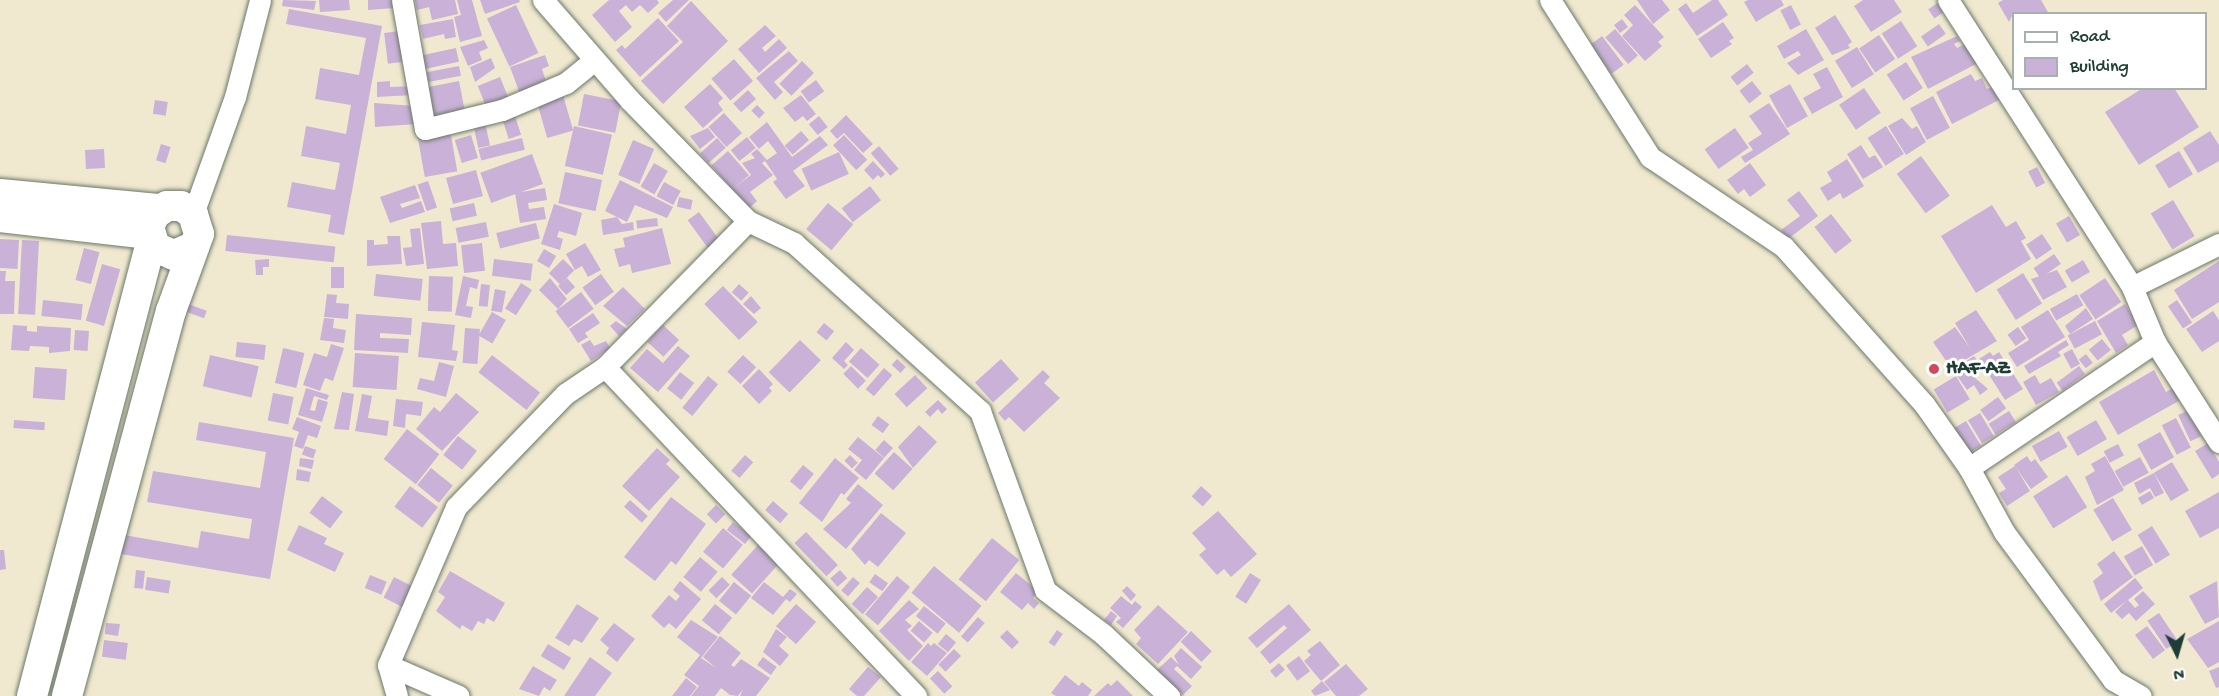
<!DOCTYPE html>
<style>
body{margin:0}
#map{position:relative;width:2219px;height:696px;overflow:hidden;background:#f1e9cf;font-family:"Gochi Hand",sans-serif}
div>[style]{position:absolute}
.building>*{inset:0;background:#cab1d8;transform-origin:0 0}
.roads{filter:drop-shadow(0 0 2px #68796a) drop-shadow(0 0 2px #68796a)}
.street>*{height:21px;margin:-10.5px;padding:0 10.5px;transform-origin:10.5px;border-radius:10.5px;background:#fff}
.secondary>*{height:30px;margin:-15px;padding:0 15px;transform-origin:15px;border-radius:15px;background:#fff}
.dots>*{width:16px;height:16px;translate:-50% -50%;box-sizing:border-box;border:3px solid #fff;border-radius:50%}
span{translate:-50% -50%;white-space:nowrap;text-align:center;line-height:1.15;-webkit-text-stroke:6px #fff;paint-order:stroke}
.poi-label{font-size:20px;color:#1f3d34;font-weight:700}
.left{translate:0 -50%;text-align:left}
.legend{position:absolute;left:2012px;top:12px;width:195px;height:78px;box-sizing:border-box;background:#fff;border:2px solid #a5b1ae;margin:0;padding:8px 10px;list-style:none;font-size:18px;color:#1f3d34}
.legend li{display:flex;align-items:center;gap:12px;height:30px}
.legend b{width:30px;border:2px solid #a5b1ae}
.north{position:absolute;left:2147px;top:624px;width:60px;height:60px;-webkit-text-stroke:4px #fff;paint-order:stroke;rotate:175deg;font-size:16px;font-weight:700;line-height:24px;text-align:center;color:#1f3d34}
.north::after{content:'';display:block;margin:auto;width:21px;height:27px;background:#1f3d34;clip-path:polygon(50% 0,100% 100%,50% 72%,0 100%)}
</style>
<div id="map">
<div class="building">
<div style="clip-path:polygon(283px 0,316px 1px,314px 10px,282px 6px)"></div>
<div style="clip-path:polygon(319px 0,349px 0,350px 10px,320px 12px)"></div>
<div style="clip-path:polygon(368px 0,395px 0,395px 8px,368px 10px)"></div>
<div style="clip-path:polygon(415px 0,455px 0,458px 14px,432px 20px,429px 7px,417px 10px)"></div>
<div style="clip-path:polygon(457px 0,472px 0,482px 36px,460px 42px,454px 17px,461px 15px)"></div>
<div style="clip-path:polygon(480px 0,519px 0,520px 2px,485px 14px)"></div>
<div style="clip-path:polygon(609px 0,657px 0,659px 3px,648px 13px,640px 5px,632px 12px,626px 5px,619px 11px,632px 27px,615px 42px,592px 15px)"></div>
<div style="clip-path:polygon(673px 0,689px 0,666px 22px,658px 13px)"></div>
<div style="clip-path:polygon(1637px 0,1662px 0,1670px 10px,1653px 24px)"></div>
<div style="clip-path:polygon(1712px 0,1718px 0,1728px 15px,1697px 36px,1678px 9px,1686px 3px,1693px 13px)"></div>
<div style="clip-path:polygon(1748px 0,1781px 0,1784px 5px,1756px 22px,1744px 2px)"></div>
<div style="clip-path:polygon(1863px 0,1894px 0,1902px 12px,1871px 32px,1854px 6px)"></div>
<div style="clip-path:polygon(2003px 0,2041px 0,2049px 14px,2013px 14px,2009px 22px,1998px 3px)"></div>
<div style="clip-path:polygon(691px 1px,728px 41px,663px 104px,641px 81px,683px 42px,667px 26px)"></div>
<div style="left:1939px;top:2px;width:11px;height:13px;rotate:56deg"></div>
<div style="left:516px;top:5px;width:53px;height:32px;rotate:65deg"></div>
<div style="clip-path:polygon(1635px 5px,1664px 37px,1658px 42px,1662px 46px,1645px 61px,1622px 36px,1633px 25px,1624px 15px)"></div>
<div style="left:1791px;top:5px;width:22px;height:12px;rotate:63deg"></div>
<div style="clip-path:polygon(289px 9px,382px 26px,344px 235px,328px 232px,331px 215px,287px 207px,292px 182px,335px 190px,340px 163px,301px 156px,306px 126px,346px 134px,351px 105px,315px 99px,320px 68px,359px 75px,366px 38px,286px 24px)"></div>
<div style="clip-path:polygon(1835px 15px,1852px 42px,1848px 45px,1850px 48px,1832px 55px,1815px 28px)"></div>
<div style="clip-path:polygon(658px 18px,679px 41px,640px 77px,616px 50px,622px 45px,625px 49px)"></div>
<div style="clip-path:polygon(453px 19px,456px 37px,445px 39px,444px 34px,423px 39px,420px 25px)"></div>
<div style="left:1622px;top:19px;width:10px;height:10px;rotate:53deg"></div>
<div style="left:1901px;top:21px;width:30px;height:23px;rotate:57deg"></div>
<div style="clip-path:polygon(1723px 22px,1734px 38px,1729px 41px,1732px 44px,1711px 58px,1698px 39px)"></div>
<div style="left:1939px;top:24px;width:12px;height:22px;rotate:55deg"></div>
<div style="clip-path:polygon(765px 25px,776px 36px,762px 48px,765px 52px,779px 39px,787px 48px,759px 73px,738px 49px)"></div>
<div style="left:1615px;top:29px;width:35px;height:13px;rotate:49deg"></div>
<div style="clip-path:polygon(1806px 29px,1824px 60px,1798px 75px,1787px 63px,1801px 55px,1798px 51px,1784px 59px,1777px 46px)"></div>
<div style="left:400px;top:31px;width:31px;height:16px;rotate:83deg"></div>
<div style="left:1879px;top:35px;width:29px;height:24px;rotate:56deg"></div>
<div style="left:1602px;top:36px;width:36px;height:15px;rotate:53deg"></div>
<div style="clip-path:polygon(1957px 36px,1960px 41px,1954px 44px,1957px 48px,1967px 43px,1978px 63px,1928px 89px,1911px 57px)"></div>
<div style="clip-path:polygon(484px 40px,488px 48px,479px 52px,482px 60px,468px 66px,460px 47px)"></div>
<div style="left:1857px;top:47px;width:32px;height:26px;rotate:58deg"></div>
<div style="left:456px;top:48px;width:14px;height:37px;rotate:78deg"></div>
<div style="clip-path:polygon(789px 51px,798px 61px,774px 82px,783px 92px,775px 100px,756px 78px)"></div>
<div style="clip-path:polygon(545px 55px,549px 66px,542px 69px,547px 84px,520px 94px,510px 67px)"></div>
<div style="clip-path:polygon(491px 58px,495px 68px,475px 82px,470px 67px)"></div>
<div style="left:734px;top:59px;width:29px;height:30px;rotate:49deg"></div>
<div style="left:802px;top:61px;width:17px;height:32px;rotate:45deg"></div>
<div style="left:1906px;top:62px;width:31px;height:23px;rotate:57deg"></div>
<div style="left:1747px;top:64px;width:11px;height:21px;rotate:52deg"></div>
<div style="left:459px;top:66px;width:10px;height:33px;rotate:79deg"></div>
<div style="clip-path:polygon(1827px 67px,1843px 97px,1812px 114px,1803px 98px,1821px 88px,1813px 74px)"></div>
<div style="clip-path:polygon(1971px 74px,1975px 81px,1982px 78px,1987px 89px,1992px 87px,1999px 100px,1952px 124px,1936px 92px)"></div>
<div style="left:500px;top:77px;width:22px;height:24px;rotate:68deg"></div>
<div style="left:816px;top:80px;width:14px;height:19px;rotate:54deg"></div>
<div style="clip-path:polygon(390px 81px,390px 87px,413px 86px,413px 95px,377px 97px,377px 82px)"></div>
<div style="left:459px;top:81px;width:31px;height:31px;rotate:79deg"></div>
<div style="left:1752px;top:81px;width:16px;height:16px;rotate:52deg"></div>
<div style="clip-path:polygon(710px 84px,723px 98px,718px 103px,723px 110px,703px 128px,684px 107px)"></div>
<div style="left:1790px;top:84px;width:37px;height:24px;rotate:61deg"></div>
<div style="left:1864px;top:88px;width:30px;height:30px;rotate:56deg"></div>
<div style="clip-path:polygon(2143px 88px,2174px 88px,2199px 127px,2139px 165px,2105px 112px)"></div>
<div style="left:748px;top:90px;width:12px;height:20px;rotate:48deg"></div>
<div style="left:584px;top:94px;width:38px;height:32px;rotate:11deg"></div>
<div style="left:563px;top:95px;width:37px;height:27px;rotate:74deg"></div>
<div style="clip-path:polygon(801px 95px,816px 114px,807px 121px,803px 116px,795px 122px,783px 108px)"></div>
<div style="left:1933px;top:96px;width:36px;height:26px;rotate:62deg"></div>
<div style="left:155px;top:100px;width:13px;height:14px;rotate:9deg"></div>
<div style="clip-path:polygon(374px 103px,415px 106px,416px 124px,375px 127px)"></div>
<div style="clip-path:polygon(1769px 103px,1790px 134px,1745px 163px,1741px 157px,1753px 150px,1748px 143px,1762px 134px,1749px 116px)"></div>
<div style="left:757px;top:105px;width:11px;height:8px;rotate:45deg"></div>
<div style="left:514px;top:113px;width:23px;height:13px;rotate:72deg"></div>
<div style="left:724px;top:113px;width:27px;height:21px;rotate:48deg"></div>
<div style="clip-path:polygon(846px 115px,873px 144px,863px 153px,844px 133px,837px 139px,830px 131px)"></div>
<div style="left:819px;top:116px;width:14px;height:13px;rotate:51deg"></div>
<div style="clip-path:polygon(1902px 118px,1912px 129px,1917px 126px,1926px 142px,1906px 155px,1888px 126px)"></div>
<div style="left:485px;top:122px;width:24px;height:12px;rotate:78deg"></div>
<div style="clip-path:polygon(767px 122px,792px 157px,820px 136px,828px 145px,793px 171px,805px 186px,786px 199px,773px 182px,777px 179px,765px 161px,762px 163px,773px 175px,750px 192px,757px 201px,747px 210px,731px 190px,751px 175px,742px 163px,755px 158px,751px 154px,757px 149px,767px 160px,777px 153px,768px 141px,759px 149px,749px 137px)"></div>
<div style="left:574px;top:126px;width:39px;height:41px;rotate:13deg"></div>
<div style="left:1886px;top:126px;width:33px;height:22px;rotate:57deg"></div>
<div style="clip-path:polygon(708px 128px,715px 137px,700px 149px,690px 136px)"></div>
<div style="left:1735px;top:128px;width:24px;height:37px;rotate:55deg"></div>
<div style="left:450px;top:130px;width:42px;height:33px;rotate:80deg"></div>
<div style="left:801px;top:131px;width:12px;height:22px;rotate:48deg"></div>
<div style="clip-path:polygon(2210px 131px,2219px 145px,2219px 161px,2198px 173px,2183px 148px)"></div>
<div style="left:471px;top:135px;width:24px;height:17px;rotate:73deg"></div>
<div style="left:844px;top:135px;width:34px;height:15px;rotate:47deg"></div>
<div style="left:747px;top:137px;width:14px;height:21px;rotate:51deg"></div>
<div style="left:522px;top:138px;width:12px;height:45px;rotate:76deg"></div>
<div style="left:717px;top:138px;width:13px;height:23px;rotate:48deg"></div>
<div style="left:633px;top:140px;width:23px;height:38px;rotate:23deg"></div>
<div style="left:161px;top:144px;width:10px;height:17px;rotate:17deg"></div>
<div style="clip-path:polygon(1861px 145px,1869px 158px,1875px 155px,1883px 167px,1863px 179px,1847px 154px)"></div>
<div style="left:879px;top:146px;width:30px;height:11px;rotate:49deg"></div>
<div style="left:104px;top:149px;width:19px;height:19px;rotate:87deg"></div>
<div style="left:728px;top:151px;width:32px;height:22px;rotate:49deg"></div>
<div style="left:2179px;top:151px;width:27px;height:28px;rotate:59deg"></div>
<div style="left:839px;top:152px;width:24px;height:41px;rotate:66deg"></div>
<div style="left:532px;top:154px;width:32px;height:55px;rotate:70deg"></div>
<div style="left:1921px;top:156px;width:49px;height:30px;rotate:54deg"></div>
<div style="clip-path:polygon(1847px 159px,1864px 186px,1843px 199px,1840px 193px,1828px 201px,1820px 188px,1832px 181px,1827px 172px)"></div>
<div style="clip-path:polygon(873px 161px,885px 174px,881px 178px,878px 175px,873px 180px,864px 170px)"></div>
<div style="left:654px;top:163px;width:16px;height:27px;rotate:30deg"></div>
<div style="clip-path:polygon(1750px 163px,1766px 185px,1750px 197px,1744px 189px,1738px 194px,1727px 180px)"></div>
<div style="left:2037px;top:167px;width:18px;height:10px;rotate:63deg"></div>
<div style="left:476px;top:170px;width:27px;height:31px;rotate:75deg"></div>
<div style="left:565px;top:172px;width:38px;height:32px;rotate:12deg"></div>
<div style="clip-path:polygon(620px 180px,673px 207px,667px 218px,635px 205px,627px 222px,605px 211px)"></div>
<div style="left:428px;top:181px;width:28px;height:11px;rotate:71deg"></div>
<div style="left:664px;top:182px;width:19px;height:16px;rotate:28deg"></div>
<div style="clip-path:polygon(415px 185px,420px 198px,400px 204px,402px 208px,421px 201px,425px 212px,390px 223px,380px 197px)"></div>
<div style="left:870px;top:186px;width:18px;height:36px;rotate:52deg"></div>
<div style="clip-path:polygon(545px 188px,547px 200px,528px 203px,529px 209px,544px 207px,546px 219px,520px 223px,515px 193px)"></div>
<div style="clip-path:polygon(1799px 191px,1818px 216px,1788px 239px,1781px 230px,1800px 216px,1787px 200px)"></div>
<div style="left:679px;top:197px;width:14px;height:10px;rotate:12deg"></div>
<div style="left:2173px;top:200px;width:42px;height:26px;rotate:59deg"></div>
<div style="left:474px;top:203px;width:13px;height:25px;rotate:77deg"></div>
<div style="left:828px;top:203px;width:33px;height:34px;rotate:40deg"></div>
<div style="clip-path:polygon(554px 204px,582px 213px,576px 236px,559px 231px,557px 237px,563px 239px,560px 250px,541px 244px)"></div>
<div style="clip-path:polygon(1992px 205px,2006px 227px,2016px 221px,2026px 238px,2021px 241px,2031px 259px,1976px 293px,1941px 236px)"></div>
<div style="left:699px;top:212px;width:34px;height:14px;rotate:54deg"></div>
<div style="left:1831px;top:214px;width:34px;height:21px;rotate:52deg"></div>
<div style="left:2069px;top:216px;width:22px;height:15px;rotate:60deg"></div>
<div style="clip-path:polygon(617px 217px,622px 224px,633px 222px,634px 230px,603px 235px,601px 220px)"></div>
<div style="left:657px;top:218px;width:8px;height:21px;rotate:83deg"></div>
<div style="clip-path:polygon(441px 221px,443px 244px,456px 243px,458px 266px,427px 269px,421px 223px)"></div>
<div style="left:486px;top:222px;width:15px;height:31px;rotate:79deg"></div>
<div style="left:536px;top:223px;width:16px;height:41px;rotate:76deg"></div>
<div style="clip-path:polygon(420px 228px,424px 264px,406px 266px,403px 248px,412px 247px,410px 229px)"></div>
<div style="clip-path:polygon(662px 228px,671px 264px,632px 273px,630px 264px,619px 267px,614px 249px,625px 247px,623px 238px)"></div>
<div style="left:2042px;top:234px;width:18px;height:19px;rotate:56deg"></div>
<div style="left:227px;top:235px;width:109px;height:16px;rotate:6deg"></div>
<div style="clip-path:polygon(387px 236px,400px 236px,402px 264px,367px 266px,367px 240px,374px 240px,374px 245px,388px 244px)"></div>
<div style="left:0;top:239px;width:19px;height:29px;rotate:3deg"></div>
<div style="left:22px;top:240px;width:17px;height:74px;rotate:3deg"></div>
<div style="left:482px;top:243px;width:28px;height:21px;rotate:84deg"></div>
<div style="clip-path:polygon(585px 243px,601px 270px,588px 277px,582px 266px,575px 270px,566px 254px)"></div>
<div style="left:84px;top:248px;width:16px;height:33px;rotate:15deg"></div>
<div style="left:544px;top:249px;width:14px;height:14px;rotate:30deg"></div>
<div style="left:2054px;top:254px;width:12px;height:25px;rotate:55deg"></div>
<div style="clip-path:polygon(269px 259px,269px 267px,263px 267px,263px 275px,256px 275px,255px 260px)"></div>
<div style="left:494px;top:259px;width:39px;height:17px;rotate:7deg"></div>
<div style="left:563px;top:259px;width:16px;height:20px;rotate:45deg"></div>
<div style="left:2083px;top:260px;width:14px;height:21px;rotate:60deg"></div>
<div style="clip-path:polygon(2219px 261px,2219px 302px,2192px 319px,2174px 290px)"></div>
<div style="left:102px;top:264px;width:19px;height:59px;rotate:16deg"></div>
<div style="left:331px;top:267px;width:13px;height:21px"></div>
<div style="clip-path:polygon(2057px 270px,2067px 287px,2043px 300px,2031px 279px)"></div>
<div style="clip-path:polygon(0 271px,6px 271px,5px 281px,15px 281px,14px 314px,0 314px)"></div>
<div style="left:2023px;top:273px;width:36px;height:31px;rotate:58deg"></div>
<div style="left:376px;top:274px;width:47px;height:22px;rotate:6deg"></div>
<div style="left:601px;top:274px;width:22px;height:23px;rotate:54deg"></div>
<div style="left:429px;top:276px;width:24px;height:35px;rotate:2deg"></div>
<div style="clip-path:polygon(463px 276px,479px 280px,477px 289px,470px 287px,466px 306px,473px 307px,471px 318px,455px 315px)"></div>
<div style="clip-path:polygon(550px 278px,567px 299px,558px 309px,539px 290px)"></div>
<div style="left:567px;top:278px;width:12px;height:12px;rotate:48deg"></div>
<div style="left:2105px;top:278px;width:29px;height:31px;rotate:56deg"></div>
<div style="left:521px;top:283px;width:13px;height:30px;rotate:32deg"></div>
<div style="left:481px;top:284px;width:9px;height:22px;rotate:6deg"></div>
<div style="left:739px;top:284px;width:13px;height:11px;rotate:42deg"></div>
<div style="left:723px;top:286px;width:50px;height:26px;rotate:46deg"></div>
<div style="clip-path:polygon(623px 287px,645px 309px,627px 326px,603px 306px)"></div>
<div style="left:495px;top:289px;width:11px;height:22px;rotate:10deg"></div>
<div style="left:581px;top:292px;width:21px;height:32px;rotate:53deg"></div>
<div style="clip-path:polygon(327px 294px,337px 295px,336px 303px,349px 304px,348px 319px,324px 317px)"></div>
<div style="left:2077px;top:294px;width:13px;height:31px;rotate:61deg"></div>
<div style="clip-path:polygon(751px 296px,761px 308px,754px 314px,743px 304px)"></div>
<div style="left:43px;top:300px;width:40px;height:16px;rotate:6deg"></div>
<div style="left:2177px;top:300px;width:27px;height:11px;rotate:56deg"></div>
<div style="left:188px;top:304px;width:20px;height:8px;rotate:20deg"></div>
<div style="clip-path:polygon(2125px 304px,2138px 325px,2122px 335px,2128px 345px,2116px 353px,2097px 321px)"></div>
<div style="clip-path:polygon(2086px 308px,2093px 319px,2070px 334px,2065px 326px)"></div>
<div style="clip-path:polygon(1976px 310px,1997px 341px,1951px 368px,1933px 342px,1955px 327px,1970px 348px,1955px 323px)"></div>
<div style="clip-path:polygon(2048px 310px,2065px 337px,2017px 367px,2008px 353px,2029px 340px,2021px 327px)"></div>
<div style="clip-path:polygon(2213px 311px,2219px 320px,2219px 341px,2202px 352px,2186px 329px)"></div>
<div style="left:492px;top:312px;width:16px;height:27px;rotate:30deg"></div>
<div style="clip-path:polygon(593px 313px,600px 323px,585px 333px,588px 337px,578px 343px,569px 329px)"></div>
<div style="clip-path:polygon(356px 314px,412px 318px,411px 335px,380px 333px,380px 338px,409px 339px,408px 353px,354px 350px)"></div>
<div style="clip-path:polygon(324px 318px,334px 319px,333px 328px,346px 330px,344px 343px,320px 340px)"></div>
<div style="clip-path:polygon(616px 321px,627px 329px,619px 336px,610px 326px)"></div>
<div style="left:2095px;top:321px;width:15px;height:31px;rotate:62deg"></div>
<div style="clip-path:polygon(422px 322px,455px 325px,452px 350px,458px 351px,456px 361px,418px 357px)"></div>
<div style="left:824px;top:323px;width:13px;height:12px;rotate:39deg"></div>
<div style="clip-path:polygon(13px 325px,27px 326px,27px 331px,37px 332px,37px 326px,71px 328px,70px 351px,49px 353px,49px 347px,30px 346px,29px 351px,11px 350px)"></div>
<div style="left:663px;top:325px;width:22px;height:23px;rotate:43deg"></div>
<div style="left:2018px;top:327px;width:14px;height:13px;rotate:54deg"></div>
<div style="left:465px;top:328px;width:15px;height:35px;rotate:4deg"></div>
<div style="left:75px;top:330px;width:14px;height:20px;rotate:4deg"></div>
<div style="left:2102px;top:339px;width:14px;height:17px;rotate:51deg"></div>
<div style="clip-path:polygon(590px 340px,594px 346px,606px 341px,610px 348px,591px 361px,581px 345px)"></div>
<div style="left:800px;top:340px;width:29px;height:45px;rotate:44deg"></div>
<div style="clip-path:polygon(2066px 340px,2069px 345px,2058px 352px,2061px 356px,2029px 374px,2024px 366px)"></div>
<div style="left:237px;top:342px;width:29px;height:15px;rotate:6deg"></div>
<div style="clip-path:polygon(846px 342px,854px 350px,844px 361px,848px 365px,844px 369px,832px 358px)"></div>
<div style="clip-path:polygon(331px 344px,344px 348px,333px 381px,325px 378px,320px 391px,303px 385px,314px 353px,327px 357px)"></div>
<div style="clip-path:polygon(678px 346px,690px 356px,658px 392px,630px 368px,647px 349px,663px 363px)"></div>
<div style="left:283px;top:348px;width:22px;height:36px;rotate:13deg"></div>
<div style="left:861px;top:348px;width:25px;height:18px;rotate:42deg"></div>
<div style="left:2072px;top:349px;width:17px;height:10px;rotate:62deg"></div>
<div style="clip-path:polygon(1990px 352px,1993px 356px,1999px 352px,2023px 389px,2005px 400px,1979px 359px)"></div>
<div style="left:355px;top:353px;width:44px;height:34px;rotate:4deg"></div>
<div style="left:2086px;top:354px;width:11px;height:9px;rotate:52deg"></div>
<div style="left:210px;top:355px;width:50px;height:32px;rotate:13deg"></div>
<div style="left:492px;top:355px;width:61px;height:22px;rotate:38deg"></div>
<div style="left:743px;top:355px;width:18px;height:23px;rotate:43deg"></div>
<div style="clip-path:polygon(1974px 356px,1984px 370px,1974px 377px,1988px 389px,1980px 395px,1974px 385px,1967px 390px,1953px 370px)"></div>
<div style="left:897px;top:359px;width:12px;height:8px;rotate:42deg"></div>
<div style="left:1001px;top:359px;width:27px;height:35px;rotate:48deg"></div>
<div style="clip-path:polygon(439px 362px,454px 366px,446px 397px,417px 389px,420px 378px,434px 381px)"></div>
<div style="left:851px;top:366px;width:21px;height:11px;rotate:45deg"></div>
<div style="left:2079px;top:366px;width:10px;height:28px;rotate:53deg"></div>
<div style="left:35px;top:367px;width:32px;height:31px;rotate:4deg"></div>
<div style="left:884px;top:368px;width:11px;height:28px;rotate:41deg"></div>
<div style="clip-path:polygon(759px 369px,773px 384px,769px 388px,772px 391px,759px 404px,742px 386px)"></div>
<div style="clip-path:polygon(1043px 370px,1050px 377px,1044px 383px,1060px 398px,1024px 432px,1009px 417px,1005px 421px,998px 413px)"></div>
<div style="clip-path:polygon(2154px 370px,2166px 392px,2177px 386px,2184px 398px,2118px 435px,2099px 402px)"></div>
<div style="left:680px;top:372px;width:18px;height:21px;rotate:38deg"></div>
<div style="left:915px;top:375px;width:18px;height:28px;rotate:47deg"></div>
<div style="clip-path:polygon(2035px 375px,2040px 384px,2051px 378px,2059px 392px,2036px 405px,2023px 382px)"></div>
<div style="left:708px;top:376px;width:13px;height:41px;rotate:39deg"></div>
<div style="left:1956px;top:376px;width:27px;height:26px;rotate:59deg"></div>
<div style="clip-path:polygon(306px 388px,329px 395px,327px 400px,314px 396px,310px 410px,315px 411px,318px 399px,328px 402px,322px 422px,298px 415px)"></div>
<div style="clip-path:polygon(342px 392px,354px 394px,349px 430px,334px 429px)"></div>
<div style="left:273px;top:393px;width:21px;height:28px;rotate:11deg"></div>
<div style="clip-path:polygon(456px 393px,479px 412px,442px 451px,416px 429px,434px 407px,440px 412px)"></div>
<div style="clip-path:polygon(362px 394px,372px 396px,368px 418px,389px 421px,387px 436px,355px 431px)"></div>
<div style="left:1998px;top:397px;width:14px;height:22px;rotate:54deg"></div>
<div style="clip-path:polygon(396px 399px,423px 402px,421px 416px,406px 414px,405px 428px,393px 426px)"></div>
<div style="clip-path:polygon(938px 400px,947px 409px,942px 414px,938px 409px,930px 417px,925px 412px)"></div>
<div style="left:2189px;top:410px;width:29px;height:12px;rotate:65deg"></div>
<div style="left:2009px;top:411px;width:13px;height:24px;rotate:58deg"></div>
<div style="left:1980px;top:413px;width:27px;height:14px;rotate:59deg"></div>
<div style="left:878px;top:416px;width:14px;height:11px;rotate:36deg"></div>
<div style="clip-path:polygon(297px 417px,321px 426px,317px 438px,308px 435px,303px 449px,294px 446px,299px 432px,292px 429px)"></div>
<div style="left:2176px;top:418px;width:33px;height:16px;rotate:63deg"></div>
<div style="left:14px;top:420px;width:31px;height:8px;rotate:4deg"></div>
<div style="left:2096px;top:420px;width:22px;height:34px;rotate:60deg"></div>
<div style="left:1966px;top:421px;width:29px;height:17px;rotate:59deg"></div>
<div style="clip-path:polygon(199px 422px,294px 438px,270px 579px,121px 554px,124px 535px,198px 548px,201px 531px,249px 539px,252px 519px,147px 502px,153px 471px,260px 488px,266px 452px,196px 440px)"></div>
<div style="clip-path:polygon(919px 425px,937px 442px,913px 468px,898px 447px)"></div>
<div style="left:407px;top:429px;width:41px;height:38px;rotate:38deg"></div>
<div style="left:2059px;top:431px;width:18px;height:31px;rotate:61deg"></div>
<div style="left:2160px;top:432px;width:29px;height:26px;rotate:61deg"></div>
<div style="left:458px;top:436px;width:24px;height:24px;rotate:38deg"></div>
<div style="clip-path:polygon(858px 437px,884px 458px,866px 480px,854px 470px,862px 460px,848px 449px)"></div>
<div style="left:884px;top:440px;width:12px;height:13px;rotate:42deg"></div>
<div style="clip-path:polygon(2208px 443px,2219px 462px,2219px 474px,2212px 479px,2195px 451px)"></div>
<div style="left:2118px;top:444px;width:13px;height:16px;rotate:63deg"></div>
<div style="left:305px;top:446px;width:12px;height:9px;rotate:20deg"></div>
<div style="clip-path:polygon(657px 448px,670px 460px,666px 464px,680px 477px,649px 511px,622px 486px)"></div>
<div style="left:894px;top:452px;width:25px;height:29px;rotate:42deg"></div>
<div style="left:745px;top:455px;width:11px;height:21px;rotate:41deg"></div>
<div style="left:850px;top:455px;width:11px;height:8px;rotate:45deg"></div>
<div style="clip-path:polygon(2027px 456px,2031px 462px,2035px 459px,2048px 477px,2031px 489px,2014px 465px)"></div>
<div style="clip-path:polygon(2105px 456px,2124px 490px,2097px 505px,2085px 477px,2095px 471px,2091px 464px)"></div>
<div style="left:2140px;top:457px;width:18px;height:29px;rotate:61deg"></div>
<div style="clip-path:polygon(300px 458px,314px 460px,312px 469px,299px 466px)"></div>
<div style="clip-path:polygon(835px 458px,859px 478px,844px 495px,841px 493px,822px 522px,799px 503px)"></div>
<div style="left:2172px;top:462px;width:33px;height:21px;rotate:59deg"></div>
<div style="left:803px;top:465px;width:14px;height:21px;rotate:39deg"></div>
<div style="clip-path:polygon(2015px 466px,2030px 491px,2007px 506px,1999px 493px,2006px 489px,1998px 477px)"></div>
<div style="left:431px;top:468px;width:28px;height:22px;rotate:39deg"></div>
<div style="clip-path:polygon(297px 469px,311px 472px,309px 482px,296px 480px)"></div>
<div style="clip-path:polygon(2154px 473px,2164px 493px,2155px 497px,2150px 488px,2139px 494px,2134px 483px)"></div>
<div style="left:2067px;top:475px;width:38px;height:40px;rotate:58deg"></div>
<div style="clip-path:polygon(858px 484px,883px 505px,846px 549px,823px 529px,851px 503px,846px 499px)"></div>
<div style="left:410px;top:486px;width:35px;height:26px;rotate:37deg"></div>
<div style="left:1201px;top:486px;width:15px;height:14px;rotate:42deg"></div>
<div style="left:2150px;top:491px;width:8px;height:14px;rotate:60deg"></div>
<div style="clip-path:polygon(2219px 492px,2219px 528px,2200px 538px,2185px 511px)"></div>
<div style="left:322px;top:496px;width:26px;height:21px;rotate:37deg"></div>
<div style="clip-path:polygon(671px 497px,706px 524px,676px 565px,671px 561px,655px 581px,624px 557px)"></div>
<div style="left:2113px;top:498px;width:37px;height:23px;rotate:59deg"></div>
<div style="left:630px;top:500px;width:24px;height:9px;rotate:42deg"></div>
<div style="left:773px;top:501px;width:20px;height:12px;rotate:41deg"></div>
<div style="left:716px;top:505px;width:13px;height:13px;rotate:45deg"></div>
<div style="clip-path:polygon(1218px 511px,1257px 554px,1231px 577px,1224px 569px,1217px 575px,1199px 555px,1206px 549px,1192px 533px)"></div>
<div style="clip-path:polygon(881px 513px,906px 533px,878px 567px,869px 560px,865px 565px,851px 549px)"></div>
<div style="left:733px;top:522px;width:23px;height:10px;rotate:38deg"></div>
<div style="clip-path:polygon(299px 525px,327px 538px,324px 544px,344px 553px,335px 572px,287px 550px)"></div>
<div style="left:2152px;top:526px;width:34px;height:17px;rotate:58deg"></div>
<div style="left:723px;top:528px;width:26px;height:31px;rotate:40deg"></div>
<div style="left:806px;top:532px;width:46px;height:16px;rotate:46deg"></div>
<div style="left:992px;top:538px;width:35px;height:53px;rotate:39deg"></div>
<div style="left:758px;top:545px;width:28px;height:40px;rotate:42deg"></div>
<div style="left:2142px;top:546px;width:22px;height:21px;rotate:60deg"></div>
<div style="clip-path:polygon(0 550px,4px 550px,6px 569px,0 570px)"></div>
<div style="clip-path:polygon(2114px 551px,2133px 577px,2101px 601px,2093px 581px,2103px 573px,2097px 564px)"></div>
<div style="left:700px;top:557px;width:23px;height:26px;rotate:40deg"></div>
<div style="left:934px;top:566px;width:62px;height:35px;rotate:40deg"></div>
<div style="left:136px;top:570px;width:9px;height:18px;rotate:6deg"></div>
<div style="left:840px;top:570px;width:11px;height:13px;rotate:49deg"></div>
<div style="clip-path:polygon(450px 571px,505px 603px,494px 622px,487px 618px,484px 624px,478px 621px,472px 631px,462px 625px,460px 629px,436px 611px,445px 597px,438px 592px)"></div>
<div style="clip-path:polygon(1016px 573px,1038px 591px,1033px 598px,1039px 603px,1034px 609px,1028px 603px,1022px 610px,1000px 592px)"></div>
<div style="left:1250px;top:573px;width:13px;height:28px;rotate:32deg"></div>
<div style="left:875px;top:574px;width:16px;height:10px;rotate:35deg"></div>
<div style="left:370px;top:575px;width:18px;height:14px;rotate:22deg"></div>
<div style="left:897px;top:576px;width:17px;height:50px;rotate:40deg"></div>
<div style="left:147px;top:577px;width:24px;height:13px;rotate:9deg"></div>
<div style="left:394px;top:577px;width:27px;height:23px;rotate:27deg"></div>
<div style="left:722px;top:577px;width:11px;height:19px;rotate:45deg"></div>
<div style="left:853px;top:577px;width:9px;height:18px;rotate:41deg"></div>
<div style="clip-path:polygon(2135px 578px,2143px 588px,2128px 600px,2135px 608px,2139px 605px,2134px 599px,2143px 591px,2155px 604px,2136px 621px,2129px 613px,2122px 619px,2115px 612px,2126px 601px,2111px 613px,2104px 604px)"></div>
<div style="clip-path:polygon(680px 581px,701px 599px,676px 629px,669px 623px,664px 628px,651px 616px,669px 595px,676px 601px,680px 596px,673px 590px)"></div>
<div style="clip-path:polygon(2217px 581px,2219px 617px,2205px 624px,2189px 596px)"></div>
<div style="left:734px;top:582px;width:22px;height:24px;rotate:39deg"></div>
<div style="clip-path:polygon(764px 582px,783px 597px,790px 589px,797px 594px,790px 602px,786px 599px,773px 615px,751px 598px)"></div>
<div style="clip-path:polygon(1127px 586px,1136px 595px,1131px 601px,1122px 591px)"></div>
<div style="left:867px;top:587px;width:15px;height:23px;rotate:42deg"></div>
<div style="clip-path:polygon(1121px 596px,1132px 605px,1135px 601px,1142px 607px,1123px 628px,1116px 622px,1121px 618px,1110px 608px)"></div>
<div style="clip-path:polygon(909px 600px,919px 609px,905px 620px,912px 626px,907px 630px,923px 646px,909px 661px,879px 631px)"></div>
<div style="clip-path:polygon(577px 604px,599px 618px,582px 643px,574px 639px,569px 646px,555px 638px)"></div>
<div style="left:715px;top:604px;width:22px;height:21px;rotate:39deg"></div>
<div style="left:796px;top:604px;width:27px;height:30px;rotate:42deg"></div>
<div style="clip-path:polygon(1289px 604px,1311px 630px,1270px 664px,1260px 652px,1287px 628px,1284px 625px,1257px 648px,1248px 638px)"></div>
<div style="clip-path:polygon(1158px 605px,1188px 632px,1158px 664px,1136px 644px,1141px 638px,1134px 630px)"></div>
<div style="left:924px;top:606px;width:28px;height:13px;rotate:39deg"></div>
<div style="clip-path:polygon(1111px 611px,1117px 616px,1111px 625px,1104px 620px)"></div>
<div style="left:2159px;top:613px;width:34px;height:14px;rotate:56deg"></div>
<div style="left:978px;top:617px;width:9px;height:26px;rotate:41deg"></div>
<div style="clip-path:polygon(691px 620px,718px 637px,701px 658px,716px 668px,703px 657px,720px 636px,741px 653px,731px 665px,734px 667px,741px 659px,770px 678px,756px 696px,740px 696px,743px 689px,738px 696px,730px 695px,721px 688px,715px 696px,691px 696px,699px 686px,684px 675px,700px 655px,677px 637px)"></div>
<div style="left:919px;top:621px;width:18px;height:13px;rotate:41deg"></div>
<div style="clip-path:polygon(2219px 621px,2219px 662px,2208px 668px,2187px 639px)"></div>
<div style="clip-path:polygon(106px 623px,120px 624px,118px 636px,105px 634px)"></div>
<div style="clip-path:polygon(614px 623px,635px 639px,617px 662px,606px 653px,609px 648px,600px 640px)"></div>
<div style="left:2147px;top:626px;width:30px;height:15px;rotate:53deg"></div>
<div style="clip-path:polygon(776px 629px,787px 637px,779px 646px,789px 655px,780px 666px,763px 652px)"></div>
<div style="left:1007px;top:630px;width:17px;height:10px;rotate:45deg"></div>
<div style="left:1057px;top:630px;width:7px;height:15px;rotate:34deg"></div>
<div style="left:1191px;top:631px;width:29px;height:15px;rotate:44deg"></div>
<div style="left:946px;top:634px;width:13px;height:13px;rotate:39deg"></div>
<div style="left:104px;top:640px;width:24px;height:17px;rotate:7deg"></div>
<div style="clip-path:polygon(1320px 641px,1340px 665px,1321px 681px,1304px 661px,1311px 655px,1307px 651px)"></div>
<div style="clip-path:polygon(928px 643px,931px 646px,934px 643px,947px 653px,927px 676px,911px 662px)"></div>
<div style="left:548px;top:644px;width:27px;height:14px;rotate:31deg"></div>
<div style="clip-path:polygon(1181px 648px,1202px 667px,1191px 679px,1177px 666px,1174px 669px,1192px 686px,1183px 695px,1157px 670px,1171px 657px,1179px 665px,1174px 656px)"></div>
<div style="left:954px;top:649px;width:10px;height:22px;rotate:45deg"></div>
<div style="left:1299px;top:656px;width:19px;height:16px;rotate:54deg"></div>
<div style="clip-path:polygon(590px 657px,612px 673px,595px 696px,564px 696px)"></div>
<div style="left:763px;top:657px;width:17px;height:10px;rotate:36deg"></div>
<div style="left:1279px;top:663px;width:9px;height:12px;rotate:49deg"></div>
<div style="clip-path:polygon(1346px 664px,1368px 689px,1359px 696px,1336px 696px,1324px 682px)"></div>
<div style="clip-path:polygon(533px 666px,557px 680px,550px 691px,544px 687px,539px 696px,519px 689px)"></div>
<div style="clip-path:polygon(868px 667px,881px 677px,864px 696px,857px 696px,849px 689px)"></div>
<div style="clip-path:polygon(2219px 667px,2219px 687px,2216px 688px,2209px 671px)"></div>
<div style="left:938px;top:671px;width:21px;height:11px;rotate:47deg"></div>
<div style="clip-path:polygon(1065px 675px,1079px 686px,1082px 682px,1092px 690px,1088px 696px,1056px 696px,1051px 693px)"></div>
<div style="clip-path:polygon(686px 678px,697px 687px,690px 696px,672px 696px)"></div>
<div style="clip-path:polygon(1117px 680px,1133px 696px,1094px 696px,1108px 683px,1111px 686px)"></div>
<div style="clip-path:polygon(1322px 681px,1330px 690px,1315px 696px,1311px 691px)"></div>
</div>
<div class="roads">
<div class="street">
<div style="left:402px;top:0;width:131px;rotate:79.9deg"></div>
<div style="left:425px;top:129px;width:79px;rotate:-13.9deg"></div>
<div style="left:502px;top:110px;width:69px;rotate:-22.9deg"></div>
<div style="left:566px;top:83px;width:35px;rotate:-39deg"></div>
<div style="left:1550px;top:0;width:186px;rotate:57.5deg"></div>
<div style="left:1650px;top:157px;width:161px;rotate:33.9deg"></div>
<div style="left:1784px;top:247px;width:210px;rotate:48.3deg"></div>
<div style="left:1924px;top:404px;width:78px;rotate:54.9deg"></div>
<div style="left:1969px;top:468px;width:73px;rotate:61.3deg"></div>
<div style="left:2004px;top:532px;width:184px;rotate:53.6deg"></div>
<div style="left:2113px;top:680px;width:32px;rotate:30deg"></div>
<div style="left:1948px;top:0;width:341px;rotate:57.3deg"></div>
<div style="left:2132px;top:287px;width:60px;rotate:67.3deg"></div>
<div style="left:2155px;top:342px;width:119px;rotate:57.4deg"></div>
<div style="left:193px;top:214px;width:124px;rotate:-70.3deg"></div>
<div style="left:235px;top:97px;width:100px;rotate:-75.5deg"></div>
<div style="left:748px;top:221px;width:51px;rotate:25.6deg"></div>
<div style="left:794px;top:243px;width:251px;rotate:42.1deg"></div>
<div style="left:980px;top:411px;width:190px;rotate:70deg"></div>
<div style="left:1045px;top:590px;width:73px;rotate:37.2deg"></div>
<div style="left:1103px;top:634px;width:91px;rotate:43.2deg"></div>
<div style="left:2132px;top:287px;width:97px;rotate:-26.3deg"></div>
<div style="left:605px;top:367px;width:453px;rotate:46.6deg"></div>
<div style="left:1969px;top:468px;width:225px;rotate:-34.1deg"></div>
<div style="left:388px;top:665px;width:172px;rotate:-66.7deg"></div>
<div style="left:456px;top:507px;width:157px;rotate:-46deg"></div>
<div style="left:565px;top:394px;width:48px;rotate:-34deg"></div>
<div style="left:605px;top:367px;width:204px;rotate:-45.6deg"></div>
<div style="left:748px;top:221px;width:170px;rotate:-134.3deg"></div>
<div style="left:629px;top:99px;width:131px;rotate:-131deg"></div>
<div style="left:397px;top:696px;width:32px;rotate:-106deg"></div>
<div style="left:388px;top:665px;width:77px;rotate:23.6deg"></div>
</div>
<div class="secondary">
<div style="left:0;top:194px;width:161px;rotate:5.4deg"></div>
<div style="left:0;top:217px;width:150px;rotate:6.5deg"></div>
<div style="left:32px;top:696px;width:470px;rotate:-75.3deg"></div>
<div style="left:67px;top:696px;width:399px;rotate:-74.9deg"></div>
<div style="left:171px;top:311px;width:82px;rotate:-70deg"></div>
<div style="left:199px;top:234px;width:21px;rotate:-107deg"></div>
<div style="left:193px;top:214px;width:14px;rotate:-146deg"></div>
<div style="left:181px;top:206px;width:14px;rotate:180deg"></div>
<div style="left:167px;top:206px;width:14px;rotate:146deg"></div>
<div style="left:155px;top:214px;width:14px;rotate:115deg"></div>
<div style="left:149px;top:227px;width:21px;rotate:73deg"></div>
<div style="left:155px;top:247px;width:21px;rotate:23deg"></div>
<div style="left:174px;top:255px;width:21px;rotate:-23deg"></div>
</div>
</div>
<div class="dots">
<div style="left:1934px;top:369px;background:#d1495b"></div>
</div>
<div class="poi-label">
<span class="left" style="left:1946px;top:369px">HAF-AZ</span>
</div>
<ul class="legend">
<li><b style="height:8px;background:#fff"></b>Road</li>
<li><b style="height:16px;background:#cab1d8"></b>Building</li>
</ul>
<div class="north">N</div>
</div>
